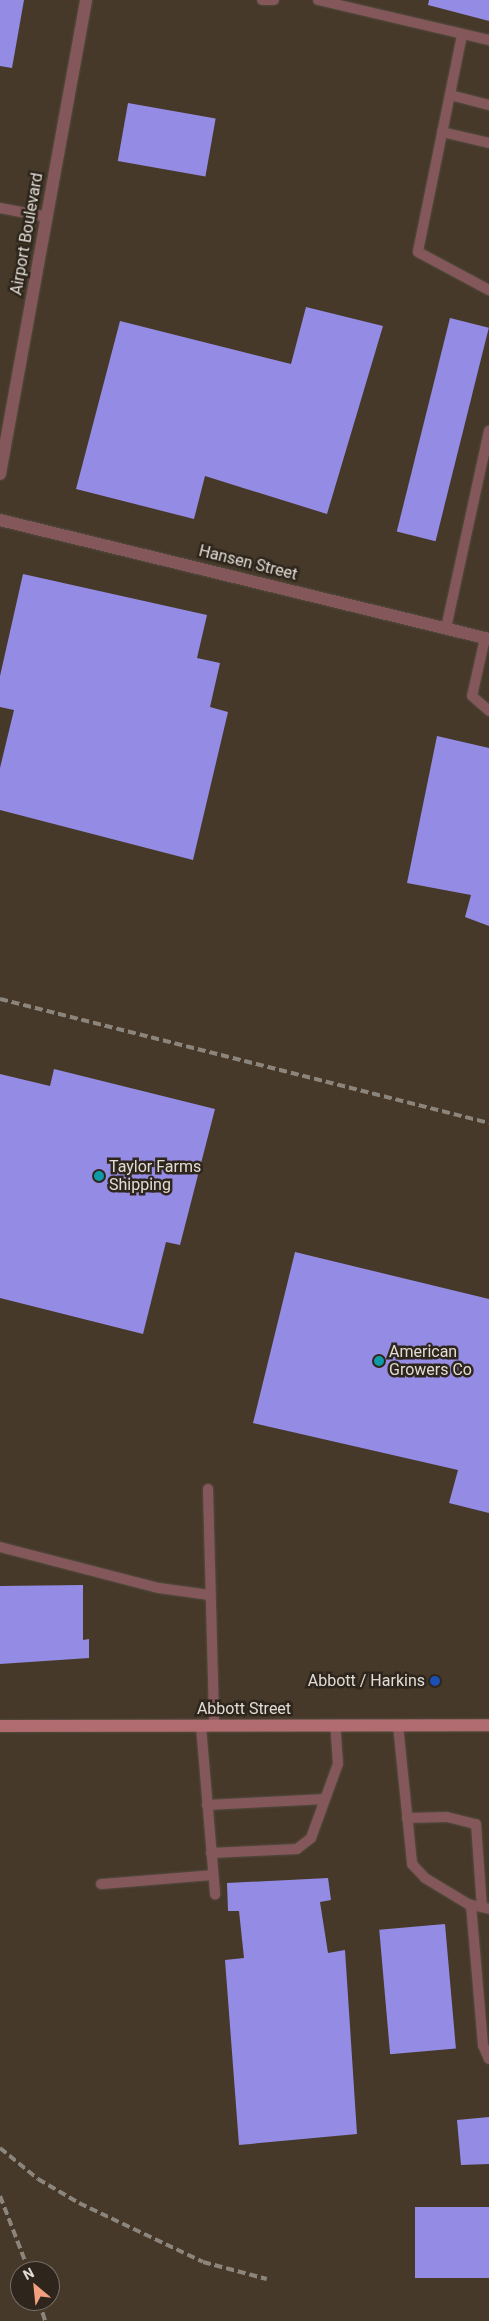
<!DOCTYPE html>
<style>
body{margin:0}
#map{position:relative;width:489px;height:2321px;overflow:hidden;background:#393025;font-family:Roboto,sans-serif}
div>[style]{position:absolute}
.built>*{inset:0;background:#463929}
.building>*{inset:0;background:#948ce4;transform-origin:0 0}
.roads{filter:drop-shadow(0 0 1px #544c41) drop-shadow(0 0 1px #544c41)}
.service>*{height:10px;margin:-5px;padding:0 5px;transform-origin:5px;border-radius:5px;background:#84585a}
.tertiary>*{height:12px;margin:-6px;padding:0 6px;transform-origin:6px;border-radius:6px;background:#84585a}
.secondary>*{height:12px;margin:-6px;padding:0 6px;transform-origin:6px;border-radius:6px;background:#b06c70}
.rail>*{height:4px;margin-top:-2px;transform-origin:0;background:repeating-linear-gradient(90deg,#8c857c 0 8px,transparent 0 12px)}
.dots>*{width:14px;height:14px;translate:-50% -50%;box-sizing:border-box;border:2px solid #2e261c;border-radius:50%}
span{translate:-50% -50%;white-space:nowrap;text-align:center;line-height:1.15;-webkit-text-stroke:5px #2e261c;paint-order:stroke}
.street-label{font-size:16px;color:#e1dcd5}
.poi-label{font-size:16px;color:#e1dcd5}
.left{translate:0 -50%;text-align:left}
.right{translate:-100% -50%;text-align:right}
.north{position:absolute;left:10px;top:2261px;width:50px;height:50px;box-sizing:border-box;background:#2e261c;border:1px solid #766f66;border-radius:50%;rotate:332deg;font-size:14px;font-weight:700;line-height:20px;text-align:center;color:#e1dcd5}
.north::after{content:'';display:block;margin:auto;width:18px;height:22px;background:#f2a07f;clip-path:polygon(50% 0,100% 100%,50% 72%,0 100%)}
</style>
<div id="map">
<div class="built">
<div style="clip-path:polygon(evenodd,0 0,489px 0,489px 2321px,0 2321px,0 0,20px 2271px,50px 2271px,50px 2301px,20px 2301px,20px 2271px)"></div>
</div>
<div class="building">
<div style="clip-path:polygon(0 0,24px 0,12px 68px,0 66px)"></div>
<div style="clip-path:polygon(429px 0,489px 0,489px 21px,428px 5px)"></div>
<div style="left:128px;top:103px;width:89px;height:59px;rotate:10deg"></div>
<div style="clip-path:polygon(306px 307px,383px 326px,327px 514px,205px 476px,194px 519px,76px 489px,120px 321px,291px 364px)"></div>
<div style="left:450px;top:318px;width:40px;height:220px;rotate:14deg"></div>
<div style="clip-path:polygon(23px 574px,207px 615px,197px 658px,220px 663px,210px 707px,228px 712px,193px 860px,0 810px,0 768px,14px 710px,0 707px,0 676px)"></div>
<div style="clip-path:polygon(437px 736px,489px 748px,489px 926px,465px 917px,471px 895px,407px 883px)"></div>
<div style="clip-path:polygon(54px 1069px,215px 1109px,180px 1245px,166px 1242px,143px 1334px,0 1298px,0 1074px,50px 1086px)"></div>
<div style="clip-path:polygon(295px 1252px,489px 1299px,489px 1513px,449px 1503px,458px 1470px,253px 1423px)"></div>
<div style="clip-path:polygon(83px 1585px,83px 1640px,89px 1639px,89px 1658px,0 1664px,0 1586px)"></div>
<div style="clip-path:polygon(328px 1878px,331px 1900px,320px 1902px,328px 1953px,345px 1950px,357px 2134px,239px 2145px,225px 1960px,244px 1958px,239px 1911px,228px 1911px,227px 1883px)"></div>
<div style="left:445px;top:1924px;width:125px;height:66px;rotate:85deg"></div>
<div style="clip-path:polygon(489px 2117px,489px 2164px,461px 2165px,457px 2120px)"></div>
<div style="left:489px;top:2207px;width:71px;height:74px;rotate:90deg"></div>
</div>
<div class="roads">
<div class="service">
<div style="left:262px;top:0;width:12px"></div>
<div style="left:318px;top:0;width:176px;rotate:13.2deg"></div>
<div style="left:462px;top:35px;width:221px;rotate:101.5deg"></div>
<div style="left:418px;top:252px;width:81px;rotate:28.2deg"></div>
<div style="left:450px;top:95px;width:40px;rotate:14.4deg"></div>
<div style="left:442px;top:132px;width:48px;rotate:13.2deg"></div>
<div style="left:0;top:208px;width:48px;rotate:10.8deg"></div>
<div style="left:446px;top:628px;width:202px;rotate:-77.7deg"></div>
<div style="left:485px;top:638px;width:59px;rotate:102.6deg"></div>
<div style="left:472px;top:696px;width:23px;rotate:41deg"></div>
<div style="left:208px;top:1489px;width:237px;rotate:88.5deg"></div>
<div style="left:0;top:1547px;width:164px;rotate:14.5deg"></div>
<div style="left:159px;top:1588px;width:51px;rotate:7.8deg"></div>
<div style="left:398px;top:1725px;width:140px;rotate:84.2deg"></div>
<div style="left:412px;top:1864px;width:19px;rotate:47deg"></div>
<div style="left:425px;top:1878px;width:50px;rotate:31.2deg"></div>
<div style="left:468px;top:1904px;width:22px;rotate:13deg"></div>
<div style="left:201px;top:1726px;width:169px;rotate:85.2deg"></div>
<div style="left:207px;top:1805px;width:118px;rotate:-2.9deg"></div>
<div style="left:407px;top:1818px;width:40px;rotate:-1.4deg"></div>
<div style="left:447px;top:1817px;width:30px;rotate:14deg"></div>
<div style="left:476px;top:1824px;width:83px;rotate:85.9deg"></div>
<div style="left:211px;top:1853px;width:86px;rotate:-2.7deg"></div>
<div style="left:297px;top:1849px;width:18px;rotate:-38deg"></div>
<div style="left:311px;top:1838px;width:79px;rotate:-70deg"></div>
<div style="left:338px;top:1764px;width:39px;rotate:-94deg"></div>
<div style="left:101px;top:1884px;width:112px;rotate:-4.6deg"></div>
<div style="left:471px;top:1905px;width:141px;rotate:85.1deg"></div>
<div style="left:483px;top:2045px;width:15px;rotate:67deg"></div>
</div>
<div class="tertiary">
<div style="left:0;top:474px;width:482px;rotate:-79.7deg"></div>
<div style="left:0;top:520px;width:503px;rotate:13.68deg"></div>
</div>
<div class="secondary">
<div style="left:0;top:1726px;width:489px;rotate:-0.1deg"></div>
</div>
</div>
<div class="rail">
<div style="left:0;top:999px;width:504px;rotate:14.23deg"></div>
<div style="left:0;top:2148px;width:49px;rotate:39.2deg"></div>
<div style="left:38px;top:2179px;width:48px;rotate:30.3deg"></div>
<div style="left:79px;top:2203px;width:137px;rotate:25.4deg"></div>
<div style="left:203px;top:2262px;width:66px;rotate:14.9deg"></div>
<div style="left:0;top:2196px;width:80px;rotate:68.9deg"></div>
<div style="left:39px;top:2301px;width:21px;rotate:73deg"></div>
</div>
<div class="dots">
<div style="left:99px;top:1176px;background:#0f9aa8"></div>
<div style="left:379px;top:1361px;background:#0f9aa8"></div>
<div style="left:435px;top:1681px;background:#1a4fb4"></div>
</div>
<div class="street-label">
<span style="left:27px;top:234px;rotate:-80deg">Airport Boulevard</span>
<span style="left:248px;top:563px;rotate:14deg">Hansen Street</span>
<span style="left:244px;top:1709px">Abbott Street</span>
</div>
<div class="poi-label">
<span class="left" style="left:109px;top:1176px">Taylor Farms<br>Shipping</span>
<span class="left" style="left:389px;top:1361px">American<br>Growers Co</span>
<span class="right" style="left:425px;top:1681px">Abbott / Harkins</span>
</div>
<div class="north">N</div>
</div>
